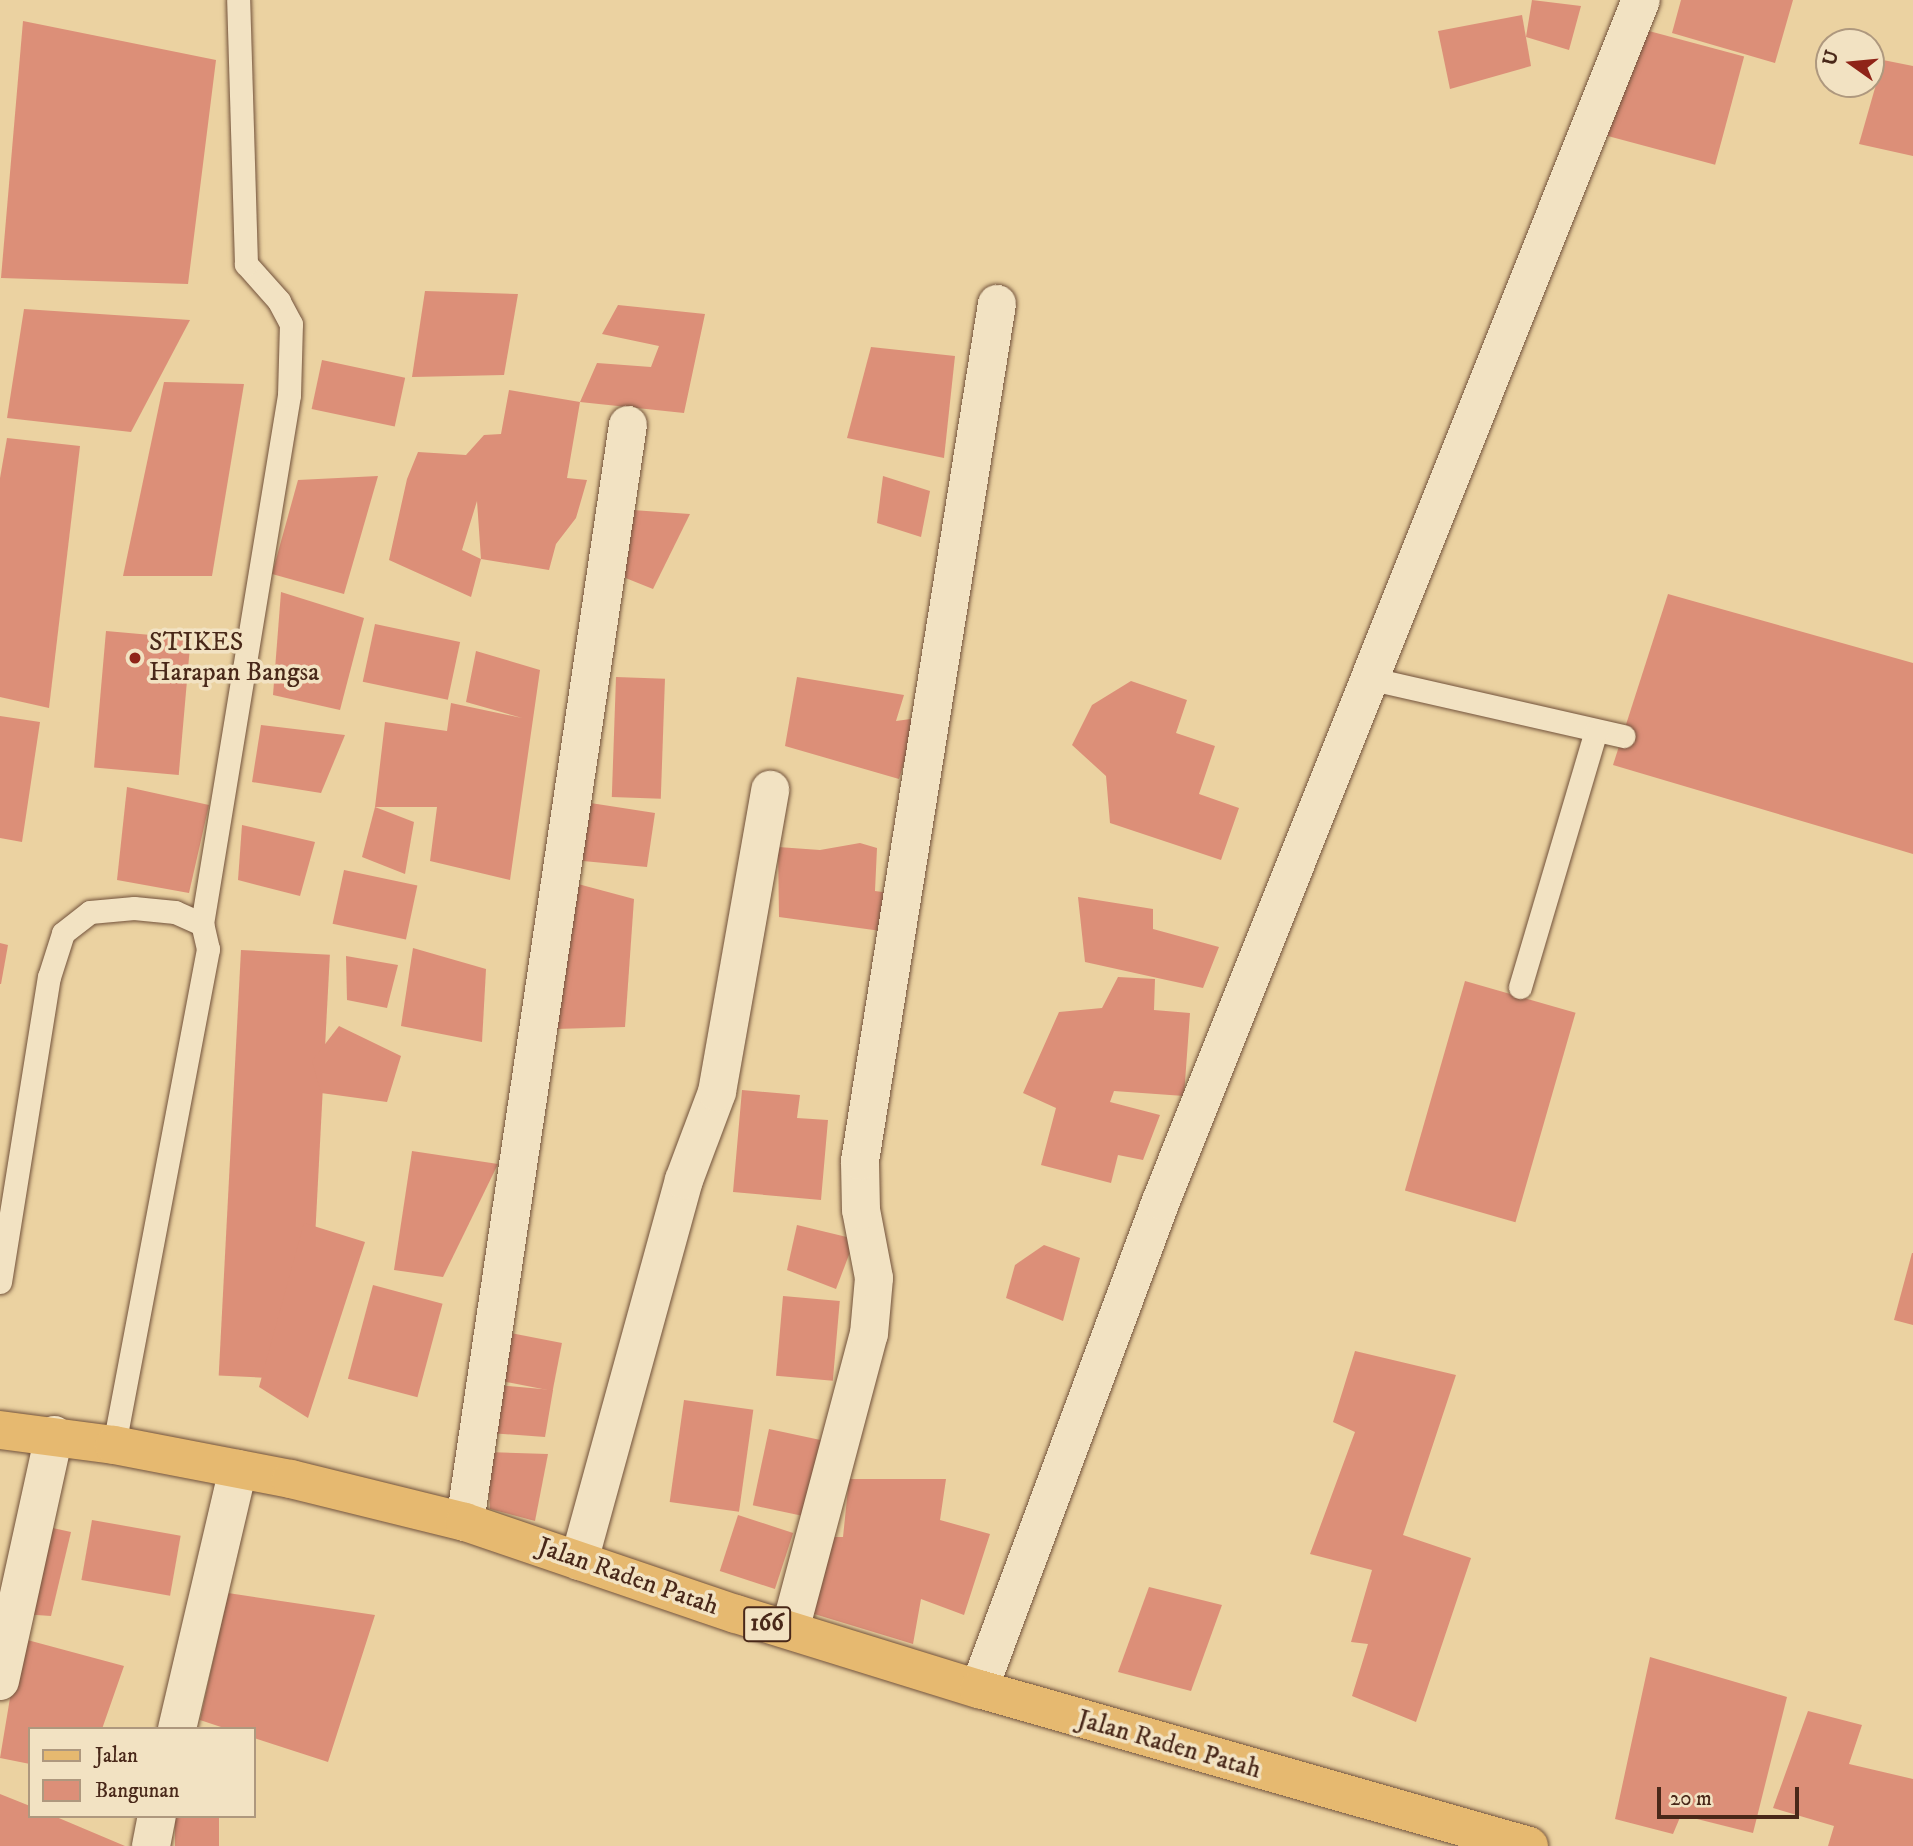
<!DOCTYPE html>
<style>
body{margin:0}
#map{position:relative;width:1913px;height:1846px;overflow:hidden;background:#ebd2a1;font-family:"IM FELL DW Pica",serif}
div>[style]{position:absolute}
.building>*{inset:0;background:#dc8f78;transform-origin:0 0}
.roads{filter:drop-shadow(0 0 2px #72523b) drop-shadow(0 0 2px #72523b)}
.lane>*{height:23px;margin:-11.5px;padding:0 11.5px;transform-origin:11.5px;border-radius:11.5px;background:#f2e2c2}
.street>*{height:38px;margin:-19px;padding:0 19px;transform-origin:19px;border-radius:19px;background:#f2e2c2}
.secondary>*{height:38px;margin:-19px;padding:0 19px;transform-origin:19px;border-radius:19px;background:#f2e2c2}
.primary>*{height:38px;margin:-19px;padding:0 19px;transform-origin:19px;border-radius:19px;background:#e6b970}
.dots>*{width:19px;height:19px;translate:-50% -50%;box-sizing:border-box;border:4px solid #f2e2c2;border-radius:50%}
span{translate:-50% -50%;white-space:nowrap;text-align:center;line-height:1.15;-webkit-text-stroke:7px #f2e2c2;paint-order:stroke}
.shield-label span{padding:2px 5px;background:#f2e2c2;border:2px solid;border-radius:5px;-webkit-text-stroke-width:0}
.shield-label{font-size:24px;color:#492819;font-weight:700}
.poi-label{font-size:26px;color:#492819}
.left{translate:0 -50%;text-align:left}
.street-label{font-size:26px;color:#492819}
.legend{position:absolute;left:28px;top:1727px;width:228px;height:91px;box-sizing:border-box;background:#f2e2c2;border:2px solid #ae987e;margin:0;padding:9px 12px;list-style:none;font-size:21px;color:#492819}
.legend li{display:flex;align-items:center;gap:14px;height:35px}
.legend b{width:35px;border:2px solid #ae987e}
.north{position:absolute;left:1815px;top:28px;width:70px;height:70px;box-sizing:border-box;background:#f2e2c2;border:2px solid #ae987e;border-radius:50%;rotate:285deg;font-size:19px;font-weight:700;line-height:28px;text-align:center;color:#492819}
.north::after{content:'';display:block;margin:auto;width:24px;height:32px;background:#8f2418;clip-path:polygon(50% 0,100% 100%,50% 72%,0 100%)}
.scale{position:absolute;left:1657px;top:1787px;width:142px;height:32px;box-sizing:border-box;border:4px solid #492819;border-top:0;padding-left:9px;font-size:21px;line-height:24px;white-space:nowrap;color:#492819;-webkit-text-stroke:5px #f2e2c2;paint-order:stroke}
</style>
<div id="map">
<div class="building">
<div style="clip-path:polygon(1532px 0,1581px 6px,1569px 50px,1526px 37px)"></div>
<div style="clip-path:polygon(1681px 0,1793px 0,1775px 63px,1672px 33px)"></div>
<div style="clip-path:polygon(1522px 15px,1531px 66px,1450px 89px,1438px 31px)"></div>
<div style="clip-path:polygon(23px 21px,216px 60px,188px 284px,1px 278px)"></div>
<div style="left:1634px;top:27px;width:114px;height:112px;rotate:15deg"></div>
<div style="clip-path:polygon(1883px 60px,1913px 66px,1913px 156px,1859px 144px)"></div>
<div style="clip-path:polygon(425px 291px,518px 294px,504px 375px,412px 377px)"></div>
<div style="clip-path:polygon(618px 305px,705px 314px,684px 413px,580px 402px,597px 363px,651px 367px,659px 346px,602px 334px)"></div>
<div style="clip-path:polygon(24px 309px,190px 320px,131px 432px,7px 418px)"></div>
<div style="clip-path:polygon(871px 347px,955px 356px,944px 458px,847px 438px)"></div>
<div style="left:322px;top:360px;width:85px;height:50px;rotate:12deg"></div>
<div style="clip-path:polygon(164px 382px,244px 384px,212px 576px,123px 576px)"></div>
<div style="clip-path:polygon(509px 390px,580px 402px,567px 478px,587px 480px,576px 518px,556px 544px,549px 570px,481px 559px,477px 501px,462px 550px,481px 559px,471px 597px,389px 560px,407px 479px,418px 452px,466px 455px,484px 435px,501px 434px)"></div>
<div style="clip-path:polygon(7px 438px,80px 446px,49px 708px,0 697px,0 478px)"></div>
<div style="clip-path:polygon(378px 476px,344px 594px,272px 574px,298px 480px)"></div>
<div style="clip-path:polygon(883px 476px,930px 491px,921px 537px,877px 523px)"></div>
<div style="clip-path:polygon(632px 510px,690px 514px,653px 589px,588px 563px)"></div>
<div style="clip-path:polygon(281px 592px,364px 618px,340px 710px,273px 695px)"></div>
<div style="clip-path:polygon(1668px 594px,1913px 663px,1913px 854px,1613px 765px)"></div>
<div style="left:375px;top:624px;width:87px;height:59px;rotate:12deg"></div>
<div style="left:106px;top:631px;width:85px;height:137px;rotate:5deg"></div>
<div style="clip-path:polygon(476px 651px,540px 670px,510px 880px,430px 861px,437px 807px,375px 807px,385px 722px,447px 731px,451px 703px,522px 718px,466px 702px)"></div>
<div style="left:616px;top:677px;width:49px;height:120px;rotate:2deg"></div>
<div style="clip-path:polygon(797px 677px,904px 695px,896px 721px,918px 718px,899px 779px,785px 746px)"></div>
<div style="clip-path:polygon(1131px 681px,1187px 700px,1176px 733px,1215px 746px,1199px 794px,1239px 808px,1221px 860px,1110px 823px,1106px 776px,1072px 745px,1092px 705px)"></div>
<div style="clip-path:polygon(0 716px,40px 722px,22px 842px,0 838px)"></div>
<div style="clip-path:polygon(261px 725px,345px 735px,321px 793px,252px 782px)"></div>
<div style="clip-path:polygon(127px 787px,209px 805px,189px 893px,117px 880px)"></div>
<div style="clip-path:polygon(584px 802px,655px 813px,647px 867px,583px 861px)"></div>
<div style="clip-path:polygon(375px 807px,414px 822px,405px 874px,362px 857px)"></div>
<div style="clip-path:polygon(242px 825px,315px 842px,300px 896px,238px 880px)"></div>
<div style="clip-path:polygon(860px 843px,877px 848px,875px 891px,897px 894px,881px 931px,779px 917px,778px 847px,820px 850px)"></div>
<div style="left:344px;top:870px;width:75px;height:55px;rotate:12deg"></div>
<div style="clip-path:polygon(578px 884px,634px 899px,625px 1027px,555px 1029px)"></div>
<div style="clip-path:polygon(1078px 897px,1153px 909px,1153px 929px,1219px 947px,1203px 988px,1085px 962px)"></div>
<div style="clip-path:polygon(0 943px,8px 945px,1px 984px,0 984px)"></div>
<div style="clip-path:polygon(413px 948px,486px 969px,482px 1042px,401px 1026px)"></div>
<div style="left:241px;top:950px;width:89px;height:426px;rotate:3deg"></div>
<div style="clip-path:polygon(346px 956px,398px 965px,387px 1008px,347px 1000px)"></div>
<div style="clip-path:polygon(1118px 977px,1155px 979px,1154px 1010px,1190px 1013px,1184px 1096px,1114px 1091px,1110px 1102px,1160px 1115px,1143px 1160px,1118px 1155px,1111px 1183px,1041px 1165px,1056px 1108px,1023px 1093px,1059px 1012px,1102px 1008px)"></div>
<div style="left:1465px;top:981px;width:115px;height:218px;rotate:16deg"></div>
<div style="clip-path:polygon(339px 1026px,401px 1056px,387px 1102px,321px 1093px,312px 1061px)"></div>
<div style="clip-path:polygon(742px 1090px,800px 1095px,797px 1118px,828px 1120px,821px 1200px,733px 1192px)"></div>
<div style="clip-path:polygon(412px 1151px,498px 1164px,443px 1277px,394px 1270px)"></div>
<div style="clip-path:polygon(304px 1223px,365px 1242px,308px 1418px,259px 1387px)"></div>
<div style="clip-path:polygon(797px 1225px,855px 1239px,836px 1289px,787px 1270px)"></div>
<div style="clip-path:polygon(1044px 1245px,1080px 1258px,1063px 1321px,1006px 1298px,1015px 1265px)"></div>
<div style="clip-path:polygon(1912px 1253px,1913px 1253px,1913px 1325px,1894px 1320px)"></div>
<div style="left:373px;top:1285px;width:72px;height:97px;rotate:15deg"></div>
<div style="left:783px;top:1296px;width:57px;height:80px;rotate:5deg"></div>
<div style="left:506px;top:1332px;width:57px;height:49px;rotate:11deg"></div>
<div style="clip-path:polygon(1355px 1351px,1456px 1375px,1403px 1535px,1471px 1558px,1416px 1722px,1352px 1696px,1368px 1644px,1351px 1642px,1372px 1570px,1310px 1554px,1355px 1432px,1333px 1422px)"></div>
<div style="clip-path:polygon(497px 1385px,553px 1390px,545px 1437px,489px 1433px)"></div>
<div style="left:684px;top:1400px;width:70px;height:103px;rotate:8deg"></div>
<div style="left:769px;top:1429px;width:61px;height:78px;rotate:12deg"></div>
<div style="clip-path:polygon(487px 1452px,548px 1454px,535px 1521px,490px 1509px)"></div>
<div style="clip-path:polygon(849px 1479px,946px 1479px,940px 1520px,990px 1534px,964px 1615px,921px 1599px,913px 1644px,811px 1613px,828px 1537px,843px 1537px)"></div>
<div style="left:738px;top:1515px;width:58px;height:59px;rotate:18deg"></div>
<div style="left:92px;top:1520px;width:90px;height:61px;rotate:10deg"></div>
<div style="clip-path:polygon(39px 1525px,71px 1532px,51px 1616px,22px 1614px)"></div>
<div style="clip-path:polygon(1149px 1587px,1222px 1605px,1191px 1691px,1118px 1672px)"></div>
<div style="clip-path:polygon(228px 1593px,375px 1615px,328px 1762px,254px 1738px,254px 1729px,227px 1729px,200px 1720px)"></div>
<div style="clip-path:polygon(20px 1638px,124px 1666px,102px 1729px,30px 1729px,30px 1764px,0 1758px)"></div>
<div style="clip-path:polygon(1650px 1657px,1787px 1697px,1753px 1833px,1681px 1815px,1673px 1834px,1615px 1819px)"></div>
<div style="clip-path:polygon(1808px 1711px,1862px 1725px,1849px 1764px,1913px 1779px,1913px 1846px,1828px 1846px,1834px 1826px,1773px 1808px)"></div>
<div style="clip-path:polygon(0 1794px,30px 1806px,30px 1816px,54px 1816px,125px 1846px,0 1846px)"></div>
<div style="left:175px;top:1816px;width:44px;height:30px"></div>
</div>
<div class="roads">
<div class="lane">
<div style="left:1368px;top:678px;width:262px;rotate:12.8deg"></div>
<div style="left:1520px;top:987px;width:267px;rotate:-73.5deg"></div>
<div style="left:0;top:1282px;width:309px;rotate:-80.9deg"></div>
<div style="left:49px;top:977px;width:46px;rotate:-72.3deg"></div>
<div style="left:63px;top:933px;width:34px;rotate:-38deg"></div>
<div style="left:90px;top:912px;width:44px;rotate:-5.2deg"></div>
<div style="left:134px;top:908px;width:41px;rotate:5.6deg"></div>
<div style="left:175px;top:912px;width:30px;rotate:24deg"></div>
<div style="left:114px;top:1445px;width:505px;rotate:-79.27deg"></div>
<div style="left:208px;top:949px;width:26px;rotate:-103deg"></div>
<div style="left:202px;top:924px;width:536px;rotate:-80.66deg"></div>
<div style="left:289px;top:395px;width:71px;rotate:-88.4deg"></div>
<div style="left:291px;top:324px;width:26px;rotate:-118deg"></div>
<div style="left:279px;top:301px;width:50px;rotate:-131.7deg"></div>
<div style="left:246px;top:264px;width:264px;rotate:-91.7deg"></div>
</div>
<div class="street">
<div style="left:465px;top:1522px;width:1109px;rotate:-81.55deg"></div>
<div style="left:579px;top:1561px;width:395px;rotate:-74.6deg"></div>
<div style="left:684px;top:1180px;width:94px;rotate:-69.4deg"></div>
<div style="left:717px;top:1092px;width:307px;rotate:-80deg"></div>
<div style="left:790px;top:1630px;width:306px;rotate:-75.1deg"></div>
<div style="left:869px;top:1334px;width:56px;rotate:-84.9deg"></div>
<div style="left:874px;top:1278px;width:69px;rotate:-100.8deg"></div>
<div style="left:861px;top:1210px;width:49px;rotate:-91.2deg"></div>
<div style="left:860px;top:1161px;width:868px;rotate:-80.92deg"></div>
<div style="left:0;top:1681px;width:252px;rotate:-77.6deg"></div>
<div style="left:177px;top:1729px;width:267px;rotate:-76.8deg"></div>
<div style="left:151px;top:1846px;width:31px;rotate:-79deg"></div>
</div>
<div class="secondary">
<div style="left:979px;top:1689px;width:521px;rotate:-69.55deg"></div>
<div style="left:1161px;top:1201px;width:1293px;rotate:-68.22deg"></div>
</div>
<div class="primary">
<div style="left:0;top:1430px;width:115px;rotate:7.5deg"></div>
<div style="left:114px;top:1445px;width:180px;rotate:10.9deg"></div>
<div style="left:291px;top:1479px;width:179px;rotate:13.9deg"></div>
<div style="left:465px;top:1522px;width:286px;rotate:18.8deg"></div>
<div style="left:736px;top:1614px;width:254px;rotate:17.2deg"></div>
<div style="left:979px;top:1689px;width:572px;rotate:15.93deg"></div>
</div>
</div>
<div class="dots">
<div style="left:135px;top:658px;background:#8f2418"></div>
</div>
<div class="shield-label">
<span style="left:767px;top:1624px">166</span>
</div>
<div class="poi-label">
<span class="left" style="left:149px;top:658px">STIKES<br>Harapan Bangsa</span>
</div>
<div class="street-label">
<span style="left:628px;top:1577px;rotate:19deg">Jalan Raden Patah</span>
<span style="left:1169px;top:1745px;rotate:16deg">Jalan Raden Patah</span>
</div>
<ul class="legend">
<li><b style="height:9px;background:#e6b970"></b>Jalan</li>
<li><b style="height:19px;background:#dc8f78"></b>Bangunan</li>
</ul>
<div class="north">U</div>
<div class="scale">20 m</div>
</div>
